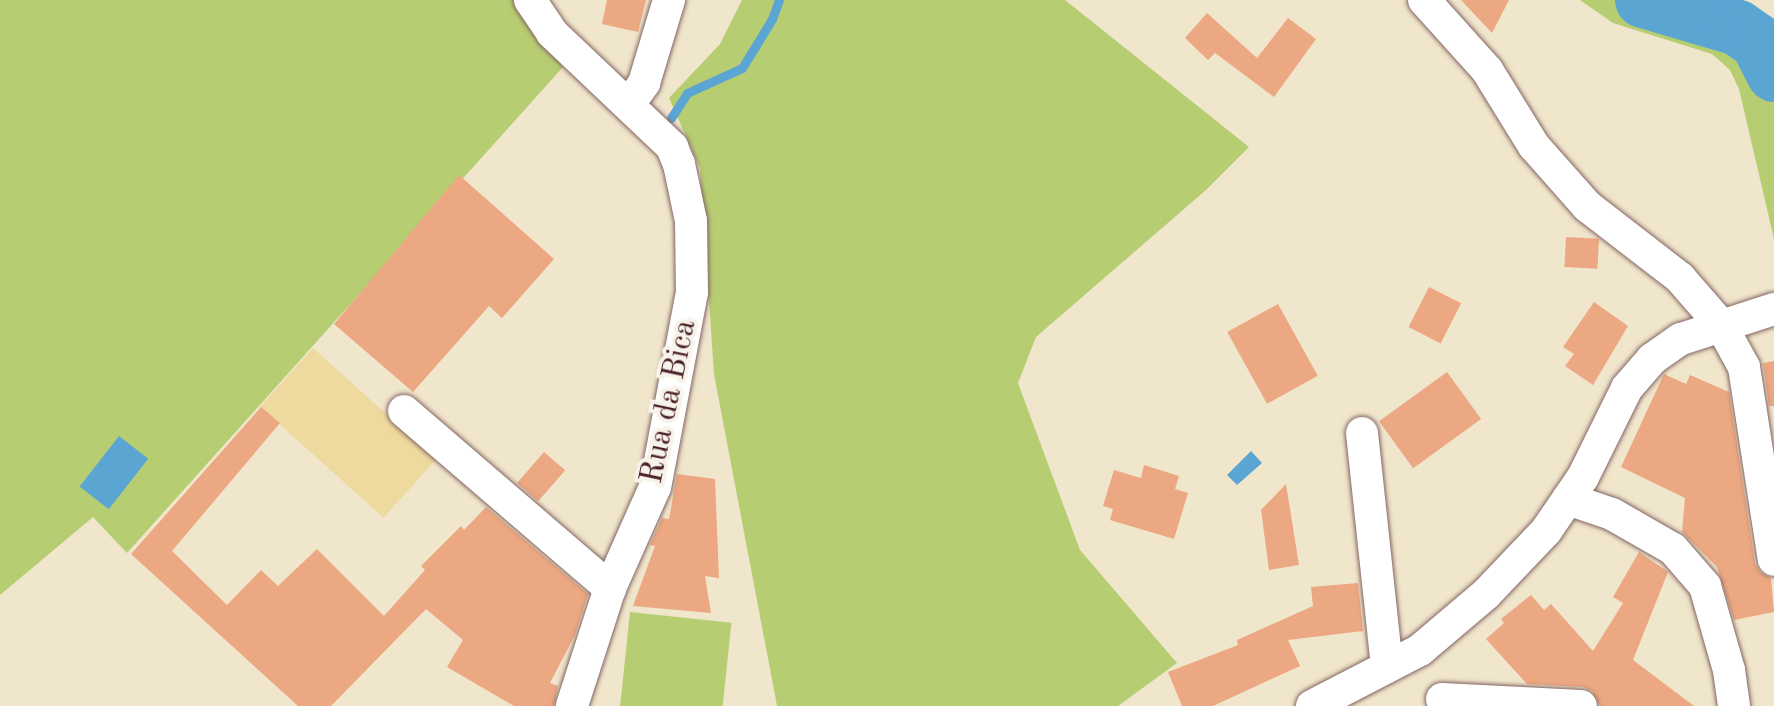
<!DOCTYPE html>
<style>
body{margin:0}
#map{position:relative;width:1774px;height:706px;overflow:hidden;background:#f0e6cc;font-family:"Old Standard TT",serif}
div>[style]{position:absolute}
.green>*{inset:0;background:#b7cd72;transform-origin:0 0}
.sand>*{inset:0;background:#eeda9e;transform-origin:0 0}
.water>*{inset:0;background:#5ba5d3;transform-origin:0 0}
.stream>*{height:9px;margin:-4.5px;padding:0 4.5px;transform-origin:4.5px;border-radius:4.5px;background:#5ba5d3}
.river>*{height:56px;margin:-28px;padding:0 28px;transform-origin:28px;border-radius:28px;background:#5ba5d3}
.building>*{inset:0;background:#eca882;transform-origin:0 0}
.roads{filter:drop-shadow(0 0 2px #846563) drop-shadow(0 0 2px #846563)}
.minor>*{height:32px;margin:-16px;padding:0 16px;transform-origin:16px;border-radius:16px;background:#fff}
span{translate:-50% -50%;white-space:nowrap;text-align:center;line-height:1.15;-webkit-text-stroke:8px #f7f3e8;paint-order:stroke}
.street-label{font-size:32px;color:#4a1f2b}
</style>
<div id="map">
<div class="green">
<div style="clip-path:polygon(0 0,515px 0,563px 67px,127px 553px,93px 517px,0 595px)"></div>
<div style="clip-path:polygon(742px 0,1065px 0,1249px 147px,1206px 190px,1036px 337px,1018px 383px,1080px 550px,1177px 663px,1118px 706px,777px 706px,714px 374px,700px 168px,669px 98px,720px 44px)"></div>
<div style="clip-path:polygon(1580px 0,1708px 0,1751px 14px,1774px 43px,1774px 239px,1739px 89px,1730px 70px,1712px 54px,1613px 23px)"></div>
<div style="left:630px;top:612px;width:102px;height:95px;rotate:6deg"></div>
</div>
<div class="sand">
<div style="left:313px;top:348px;width:166px;height:79px;rotate:42deg"></div>
</div>
<div class="water">
<div style="left:119px;top:436px;width:37px;height:64px;rotate:38deg"></div>
<div style="clip-path:polygon(1251px 451px,1262px 463px,1237px 485px,1227px 475px)"></div>
</div>
<div class="stream">
<div style="left:671px;top:118px;width:30px;rotate:-57deg"></div>
<div style="left:687px;top:93px;width:60px;rotate:-24.4deg"></div>
<div style="left:742px;top:68px;width:57px;rotate:-58.5deg"></div>
<div style="left:772px;top:19px;width:20px;rotate:-70deg"></div>
</div>
<div class="river">
<div style="left:1643px;top:0;width:99px;rotate:16.4deg"></div>
<div style="left:1738px;top:28px;width:24px;rotate:35deg"></div>
<div style="left:1758px;top:42px;width:36px;rotate:63deg"></div>
</div>
<div class="building">
<div style="clip-path:polygon(607px 0,646px 0,638px 32px,602px 24px)"></div>
<div style="clip-path:polygon(1461px 0,1509px 0,1492px 33px)"></div>
<div style="clip-path:polygon(1207px 13px,1257px 58px,1288px 18px,1316px 39px,1274px 97px,1215px 53px,1208px 60px,1185px 38px)"></div>
<div style="clip-path:polygon(459px 175px,554px 259px,502px 318px,489px 306px,413px 392px,334px 324px)"></div>
<div style="left:1566px;top:237px;width:33px;height:30px;rotate:3deg"></div>
<div style="left:1429px;top:287px;width:36px;height:45px;rotate:27deg"></div>
<div style="clip-path:polygon(1594px 302px,1628px 326px,1593px 385px,1565px 366px,1574px 354px,1563px 347px)"></div>
<div style="left:1278px;top:304px;width:82px;height:58px;rotate:61deg"></div>
<div style="clip-path:polygon(1774px 361px,1774px 406px,1769px 406px,1763px 363px)"></div>
<div style="left:1447px;top:372px;width:58px;height:84px;rotate:54deg"></div>
<div style="clip-path:polygon(1664px 374px,1686px 384px,1690px 375px,1729px 392px,1755px 563px,1760px 572px,1771px 578px,1774px 612px,1734px 620px,1717px 567px,1682px 532px,1685px 498px,1621px 467px)"></div>
<div style="clip-path:polygon(261px 407px,280px 423px,172px 551px,227px 605px,261px 570px,278px 586px,317px 549px,384px 616px,425px 570px,421px 566px,461px 526px,464px 530px,486px 507px,588px 594px,575px 635px,550px 683px,558px 686px,554px 706px,514px 706px,447px 667px,463px 640px,426px 609px,331px 706px,298px 706px,131px 554px)"></div>
<div style="left:544px;top:452px;width:28px;height:41px;rotate:41deg"></div>
<div style="clip-path:polygon(1144px 465px,1179px 476px,1175px 489px,1188px 493px,1174px 539px,1110px 520px,1113px 509px,1103px 506px,1114px 470px,1141px 478px)"></div>
<div style="clip-path:polygon(677px 474px,715px 479px,719px 578px,705px 576px,711px 613px,633px 606px,655px 546px,650px 545px,662px 518px,669px 519px)"></div>
<div style="clip-path:polygon(1286px 484px,1299px 565px,1269px 570px,1261px 510px)"></div>
<div style="clip-path:polygon(1639px 552px,1668px 572px,1633px 660px,1694px 706px,1600px 706px,1592px 691px,1583px 687px,1527px 684px,1486px 639px,1504px 623px,1501px 619px,1531px 595px,1544px 610px,1551px 604px,1593px 651px,1623px 603px,1613px 597px)"></div>
<div style="clip-path:polygon(1358px 583px,1363px 631px,1288px 640px,1300px 666px,1213px 706px,1182px 706px,1168px 672px,1238px 645px,1237px 640px,1313px 606px,1311px 587px)"></div>
</div>
<div class="roads">
<div class="minor">
<div style="left:530px;top:0;width:40px;rotate:56deg"></div>
<div style="left:552px;top:33px;width:166px;rotate:43.5deg"></div>
<div style="left:672px;top:147px;width:18px;rotate:68deg"></div>
<div style="left:679px;top:164px;width:58px;rotate:78.1deg"></div>
<div style="left:691px;top:221px;width:71px;rotate:89.2deg"></div>
<div style="left:692px;top:292px;width:198px;rotate:100.7deg"></div>
<div style="left:655px;top:487px;width:111px;rotate:114deg"></div>
<div style="left:610px;top:588px;width:124px;rotate:107.9deg"></div>
<div style="left:1424px;top:0;width:94px;rotate:48deg"></div>
<div style="left:1487px;top:70px;width:89px;rotate:58.3deg"></div>
<div style="left:1534px;top:146px;width:80px;rotate:48.5deg"></div>
<div style="left:1587px;top:206px;width:118px;rotate:37.7deg"></div>
<div style="left:1680px;top:278px;width:62px;rotate:48.9deg"></div>
<div style="left:1721px;top:325px;width:48px;rotate:61.3deg"></div>
<div style="left:1744px;top:367px;width:195px;rotate:81.2deg"></div>
<div style="left:629px;top:104px;width:26px;rotate:-54deg"></div>
<div style="left:644px;top:83px;width:87px;rotate:-73.2deg"></div>
<div style="left:404px;top:411px;width:272px;rotate:40.7deg"></div>
<div style="left:1362px;top:433px;width:235px;rotate:83.9deg"></div>
<div style="left:1568px;top:499px;width:46px;rotate:18.8deg"></div>
<div style="left:1612px;top:514px;width:70px;rotate:29.8deg"></div>
<div style="left:1673px;top:549px;width:49px;rotate:49.1deg"></div>
<div style="left:1705px;top:586px;width:87px;rotate:74.1deg"></div>
<div style="left:1729px;top:670px;width:36px;rotate:82deg"></div>
<div style="left:1442px;top:699px;width:139px;rotate:2.9deg"></div>
<div style="left:1312px;top:706px;width:122px;rotate:-27.4deg"></div>
<div style="left:1420px;top:650px;width:87px;rotate:-40.3deg"></div>
<div style="left:1486px;top:594px;width:87px;rotate:-46.4deg"></div>
<div style="left:1546px;top:531px;width:65px;rotate:-55.6deg"></div>
<div style="left:1583px;top:477px;width:99px;rotate:-63.7deg"></div>
<div style="left:1627px;top:388px;width:38px;rotate:-49deg"></div>
<div style="left:1652px;top:359px;width:35px;rotate:-35deg"></div>
<div style="left:1681px;top:339px;width:98px;rotate:-17.9deg"></div>
</div>
</div>
<div class="street-label">
<span style="left:670px;top:402px;rotate:-78deg">Rua da Bica</span>
</div>
</div>
